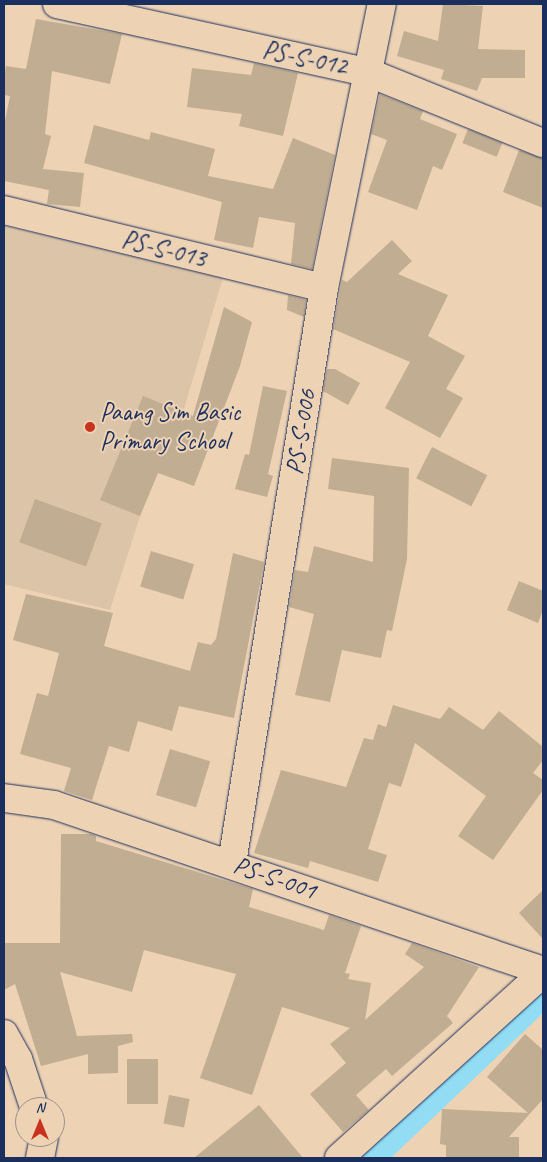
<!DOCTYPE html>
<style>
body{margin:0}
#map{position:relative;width:547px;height:1162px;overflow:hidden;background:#edd2b4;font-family:Caveat,sans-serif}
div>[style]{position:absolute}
.built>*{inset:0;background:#dcc4a8}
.canal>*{height:26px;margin:-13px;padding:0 13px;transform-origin:13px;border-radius:13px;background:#92dcf4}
.building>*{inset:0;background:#c1ad91;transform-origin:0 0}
.roads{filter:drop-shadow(0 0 1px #1b2f5e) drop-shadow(0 0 1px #1b2f5e)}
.street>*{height:28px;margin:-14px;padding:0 14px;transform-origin:14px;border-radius:14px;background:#edd2b4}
.dots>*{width:14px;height:14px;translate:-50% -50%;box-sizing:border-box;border:2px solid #edd2b4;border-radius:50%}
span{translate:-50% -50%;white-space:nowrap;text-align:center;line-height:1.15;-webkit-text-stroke:4px #edd2b4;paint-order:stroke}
.street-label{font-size:25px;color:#1b2f5e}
.poi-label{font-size:25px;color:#1b2f5e}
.left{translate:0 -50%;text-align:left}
.frame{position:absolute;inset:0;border:5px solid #1b2f5e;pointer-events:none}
.north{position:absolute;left:15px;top:1097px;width:50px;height:50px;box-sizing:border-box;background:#edd2b4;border:1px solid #999192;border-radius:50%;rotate:0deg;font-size:14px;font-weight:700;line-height:20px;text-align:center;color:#1b2f5e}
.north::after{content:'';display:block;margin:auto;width:18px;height:22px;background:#c8321e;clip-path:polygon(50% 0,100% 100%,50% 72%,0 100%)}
</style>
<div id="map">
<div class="built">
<div style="clip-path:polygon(4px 226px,224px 274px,183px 412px,140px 516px,110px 610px,4px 584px)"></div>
</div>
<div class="canal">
<div style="left:372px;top:1158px;width:236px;rotate:-43.6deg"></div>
</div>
<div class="building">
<div style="clip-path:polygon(443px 4px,483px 6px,478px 49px,525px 50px,525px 78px,482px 78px,477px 91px,441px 79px,444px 70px,397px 56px,404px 31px,438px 41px)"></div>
<div style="clip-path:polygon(36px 19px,122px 34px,110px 84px,52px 71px,45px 134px,51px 136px,43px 169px,84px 173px,80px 207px,47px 204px,49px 190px,4px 181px,4px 126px,10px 96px,4px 95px,4px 78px,6px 66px,26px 69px)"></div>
<div style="clip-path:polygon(254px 63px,298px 73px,283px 136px,239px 126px,242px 114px,187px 107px,192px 68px,251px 75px)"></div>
<div style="clip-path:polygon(380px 94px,423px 111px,420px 119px,457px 134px,442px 170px,433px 166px,417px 210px,368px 192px,387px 140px,371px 134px)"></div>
<div style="clip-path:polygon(94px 125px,149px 140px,151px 132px,215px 149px,208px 176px,273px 189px,293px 138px,335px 155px,312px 269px,291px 264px,295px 223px,259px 217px,253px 248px,214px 240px,222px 202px,84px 163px)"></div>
<div style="left:468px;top:129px;width:37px;height:15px;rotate:22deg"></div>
<div style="clip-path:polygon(519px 150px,543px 158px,543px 208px,503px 192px)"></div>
<div style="clip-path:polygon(392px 240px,412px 261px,398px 274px,448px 295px,428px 336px,465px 356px,446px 389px,463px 398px,440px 438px,385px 408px,410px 362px,333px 329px,342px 280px,347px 282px)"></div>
<div style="clip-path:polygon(288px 295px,306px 300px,304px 317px,287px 310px)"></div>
<div style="clip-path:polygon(224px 307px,252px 322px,240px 366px,194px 486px,158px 473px,140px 516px,100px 500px,143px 396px,193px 416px)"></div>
<div style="clip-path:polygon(327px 369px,335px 369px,360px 383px,348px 405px,323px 391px)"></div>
<div style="clip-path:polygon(263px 386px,287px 391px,268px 474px,273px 476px,267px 497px,235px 489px,245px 454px,249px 455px)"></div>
<div style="left:432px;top:447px;width:62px;height:35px;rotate:27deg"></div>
<div style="clip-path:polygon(332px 458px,409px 468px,407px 559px,392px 631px,387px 630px,381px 658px,342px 650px,330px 702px,295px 695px,314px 614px,289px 607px,295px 570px,308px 572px,314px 546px,373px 562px,374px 496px,328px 489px)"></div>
<div style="left:35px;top:499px;width:71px;height:46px;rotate:20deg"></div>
<div style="left:151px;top:551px;width:45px;height:37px;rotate:17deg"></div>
<div style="clip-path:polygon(233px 553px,264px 562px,234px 718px,179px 706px,172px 731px,138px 721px,129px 752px,109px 746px,92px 800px,64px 791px,71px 768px,20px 754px,37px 693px,48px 696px,59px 653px,13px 640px,26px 594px,113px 613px,104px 646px,190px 671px,198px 642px,211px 645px,216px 639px)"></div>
<div style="clip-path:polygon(519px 581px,543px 591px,543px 610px,538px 623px,507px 610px)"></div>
<div style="clip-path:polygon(393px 705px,440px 719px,449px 707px,483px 730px,499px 711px,543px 747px,543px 760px,533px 773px,543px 780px,543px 790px,493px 860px,458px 836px,486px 796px,415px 743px,401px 787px,389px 783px,368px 849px,387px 855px,378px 882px,310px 861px,308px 868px,254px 853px,281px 770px,346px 787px,364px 738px,373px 740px,378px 724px,386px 727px)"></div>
<div style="left:170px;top:749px;width:42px;height:48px;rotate:17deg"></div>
<div style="clip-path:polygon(61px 834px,91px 834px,96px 836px,96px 841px,253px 889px,249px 907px,324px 930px,329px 915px,361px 926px,345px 973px,350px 974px,348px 979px,371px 983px,365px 1020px,424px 967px,405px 954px,412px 943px,479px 967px,447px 1016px,453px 1023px,392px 1076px,386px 1069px,356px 1095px,369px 1110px,343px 1132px,310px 1094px,346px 1063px,330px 1044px,350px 1028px,282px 1007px,252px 1095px,200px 1078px,236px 974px,144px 950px,132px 992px,60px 972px,77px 1036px,132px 1034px,133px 1042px,118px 1046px,118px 1073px,88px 1074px,88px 1054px,41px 1066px,15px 984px,4px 990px,4px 943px,60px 943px)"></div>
<div style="clip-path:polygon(543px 890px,543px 939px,519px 913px)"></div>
<div style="clip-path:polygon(525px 1034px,543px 1050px,543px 1099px,509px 1137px,519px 1137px,519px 1157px,446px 1158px,446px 1145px,440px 1144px,442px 1109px,528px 1113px,487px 1077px)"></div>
<div style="left:158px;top:1059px;width:45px;height:31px;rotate:90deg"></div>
<div style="left:169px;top:1095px;width:21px;height:29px;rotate:11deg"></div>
<div style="clip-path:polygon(259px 1105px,303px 1158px,194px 1158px)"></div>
</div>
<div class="roads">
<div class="street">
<div style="left:57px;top:4px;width:317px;rotate:12.4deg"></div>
<div style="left:367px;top:72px;width:190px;rotate:22deg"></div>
<div style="left:4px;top:210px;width:329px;rotate:13.7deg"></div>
<div style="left:4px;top:798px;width:50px;rotate:8deg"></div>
<div style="left:54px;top:805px;width:516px;rotate:18.75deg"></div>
<div style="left:232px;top:863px;width:582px;rotate:-80.91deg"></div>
<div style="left:324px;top:288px;width:290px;rotate:-78.5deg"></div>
<div style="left:4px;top:1034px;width:29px;rotate:61deg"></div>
<div style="left:18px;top:1059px;width:51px;rotate:71.6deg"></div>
<div style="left:40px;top:1158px;width:21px;rotate:-79deg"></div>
<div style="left:339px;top:1158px;width:275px;rotate:-42.2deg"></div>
</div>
</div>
<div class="dots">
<div style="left:90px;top:427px;background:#c8321e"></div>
</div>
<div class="street-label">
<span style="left:305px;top:58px;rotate:12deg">PS-S-012</span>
<span style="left:164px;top:249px;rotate:14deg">PS-S-013</span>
<span style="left:301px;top:432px;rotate:-81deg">PS-S-006</span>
<span style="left:275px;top:878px;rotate:19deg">PS-S-001</span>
</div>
<div class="poi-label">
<span class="left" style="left:100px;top:427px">Paang Sim Basic<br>Primary School</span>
</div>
<div class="frame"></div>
<div class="north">N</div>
</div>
